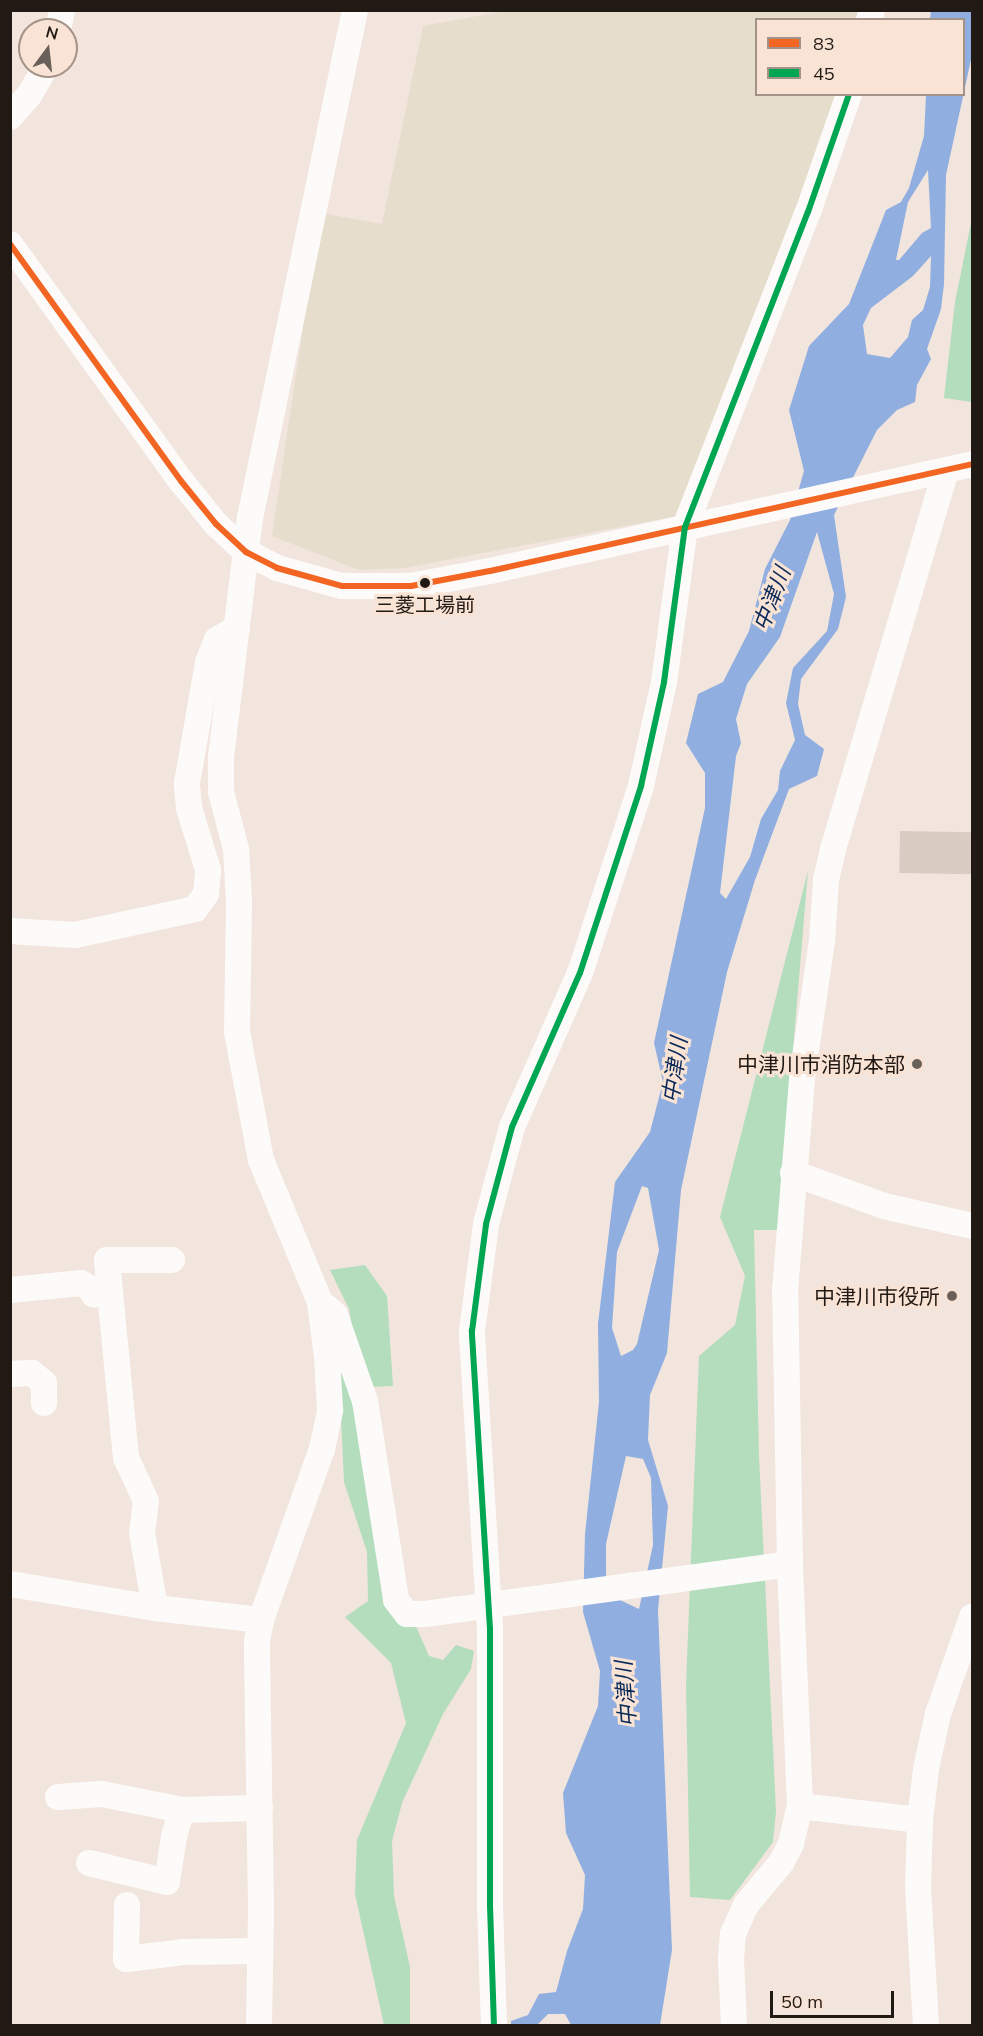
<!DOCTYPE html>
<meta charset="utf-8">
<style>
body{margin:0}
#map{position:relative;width:983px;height:2036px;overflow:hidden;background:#f1e5dd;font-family:Mulish,"Noto Sans JP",sans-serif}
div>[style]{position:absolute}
.industrial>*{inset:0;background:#e7ddcd}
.green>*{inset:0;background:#b3ddbd}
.water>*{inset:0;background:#90aee0}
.building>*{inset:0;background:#daccc2;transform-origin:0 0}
.minor>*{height:26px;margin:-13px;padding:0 13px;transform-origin:13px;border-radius:13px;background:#fdfbfa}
.bus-1>*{height:6px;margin:-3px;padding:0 3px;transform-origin:3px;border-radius:3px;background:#f26522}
.bus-2>*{height:6px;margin:-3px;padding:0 3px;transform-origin:3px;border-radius:3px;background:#00a651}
.dots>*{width:16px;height:16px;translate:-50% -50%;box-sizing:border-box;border:3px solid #f9e3d5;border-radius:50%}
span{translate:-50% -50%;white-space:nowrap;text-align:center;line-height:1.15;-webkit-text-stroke:6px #f9e3d5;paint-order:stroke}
.bus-label{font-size:20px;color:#211914}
.poi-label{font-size:21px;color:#211914}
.right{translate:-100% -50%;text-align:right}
.water-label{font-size:22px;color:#092958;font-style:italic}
.frame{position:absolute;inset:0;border:12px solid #211914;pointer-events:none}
.legend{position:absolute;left:755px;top:18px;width:210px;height:78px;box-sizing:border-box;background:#f9e3d5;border:2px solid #a39288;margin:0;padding:8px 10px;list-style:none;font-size:18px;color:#211914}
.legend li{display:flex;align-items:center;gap:12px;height:30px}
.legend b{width:30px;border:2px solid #a39288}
.north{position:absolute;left:18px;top:18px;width:60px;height:60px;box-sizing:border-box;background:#f9e3d5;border:2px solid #a39288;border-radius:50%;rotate:15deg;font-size:16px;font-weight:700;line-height:24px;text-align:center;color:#211914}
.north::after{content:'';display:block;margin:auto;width:21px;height:27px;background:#6a605a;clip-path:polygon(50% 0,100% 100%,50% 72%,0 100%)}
.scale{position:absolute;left:770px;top:1991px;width:124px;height:27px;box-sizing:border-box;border:3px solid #211914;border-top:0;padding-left:8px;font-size:18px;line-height:21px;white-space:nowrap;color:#211914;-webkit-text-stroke:4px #f9e3d5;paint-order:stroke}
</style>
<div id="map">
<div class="industrial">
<div style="clip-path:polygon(510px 10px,858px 11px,856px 19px,756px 20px,756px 94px,838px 95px,683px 515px,404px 568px,359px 570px,272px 536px,320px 213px,382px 224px,423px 26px)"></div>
</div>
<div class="green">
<div style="clip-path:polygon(972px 218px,972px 402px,944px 398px,955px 302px)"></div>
<div style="clip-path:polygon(808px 871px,778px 1230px,754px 1230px,759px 1456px,776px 1811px,773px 1842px,730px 1900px,690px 1897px,686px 1685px,699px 1356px,735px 1325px,745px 1276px,720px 1217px)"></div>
<div style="clip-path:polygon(365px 1265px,387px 1296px,393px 1386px,369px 1387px,361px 1404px,415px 1624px,429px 1656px,443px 1660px,456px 1645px,474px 1651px,471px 1669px,443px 1714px,402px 1803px,392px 1841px,394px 1896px,410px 1967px,410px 2025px,384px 2025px,355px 1894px,357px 1840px,406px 1723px,391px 1663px,345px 1617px,368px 1601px,367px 1552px,344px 1482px,339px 1376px,358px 1361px,349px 1309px,330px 1270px)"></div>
</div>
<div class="water">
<div style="clip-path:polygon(evenodd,931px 11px,972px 11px,972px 55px,946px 175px,944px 284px,941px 309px,927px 349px,931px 359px,917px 385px,915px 402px,897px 410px,877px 430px,834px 515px,846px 597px,838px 629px,801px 679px,798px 704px,805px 735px,824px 749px,817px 776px,789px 789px,755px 880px,727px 972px,681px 1190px,667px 1353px,650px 1395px,648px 1440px,668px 1506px,658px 1610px,672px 1950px,660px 2025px,571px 2025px,565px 2014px,548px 2014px,537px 2025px,511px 2025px,511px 2021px,528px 2015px,539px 1994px,556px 1992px,567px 1951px,583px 1909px,585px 1875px,566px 1833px,563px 1793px,598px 1706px,600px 1671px,583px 1612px,585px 1534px,599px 1402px,598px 1324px,615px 1182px,650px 1132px,663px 1082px,654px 1043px,705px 808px,705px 773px,686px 743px,698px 694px,723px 682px,749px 631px,765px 569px,790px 520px,804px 471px,789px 410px,809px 346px,849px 304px,886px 210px,901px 202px,909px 188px,924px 136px,926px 95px,964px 94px,964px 20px,930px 19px,931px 11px,928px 170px,931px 228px,922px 233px,899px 260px,896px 260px,908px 202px,928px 170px,931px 11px,931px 256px,930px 287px,923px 310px,912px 320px,908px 337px,890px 358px,867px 354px,863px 325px,871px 308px,913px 276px,931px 256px,931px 11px,817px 532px,834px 594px,827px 631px,793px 668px,786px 703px,795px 740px,780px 771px,778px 790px,761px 819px,750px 857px,726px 899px,720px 893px,736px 756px,741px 743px,736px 719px,747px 684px,780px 637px,817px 532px,931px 11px,642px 1186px,648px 1188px,659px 1250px,637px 1344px,633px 1350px,621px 1356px,612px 1328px,617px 1252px,642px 1186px,931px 11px,626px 1456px,643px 1459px,651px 1478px,653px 1545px,639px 1609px,618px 1599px,606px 1575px,606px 1544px,626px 1456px)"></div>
</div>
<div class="building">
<div style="left:900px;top:831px;width:72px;height:42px;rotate:1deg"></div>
</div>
<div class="minor">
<div style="left:869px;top:20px;width:10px;rotate:-73deg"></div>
<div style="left:58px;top:30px;width:20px;rotate:-79deg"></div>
<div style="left:10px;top:117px;width:30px;rotate:-49deg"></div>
<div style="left:30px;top:94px;width:32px;rotate:-60deg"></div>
<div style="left:10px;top:244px;width:292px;rotate:54.2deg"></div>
<div style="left:181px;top:481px;width:55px;rotate:50.9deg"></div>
<div style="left:216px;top:524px;width:41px;rotate:43deg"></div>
<div style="left:246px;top:552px;width:35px;rotate:27deg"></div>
<div style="left:277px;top:568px;width:67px;rotate:15.5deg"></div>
<div style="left:342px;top:586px;width:69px"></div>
<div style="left:411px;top:586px;width:80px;rotate:-10.8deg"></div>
<div style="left:490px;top:571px;width:494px;rotate:-12.5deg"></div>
<div style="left:10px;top:931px;width:65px;rotate:3.5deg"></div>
<div style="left:75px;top:935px;width:123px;rotate:-12.2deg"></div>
<div style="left:195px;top:909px;width:19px;rotate:-54deg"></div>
<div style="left:206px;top:894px;width:24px;rotate:-85deg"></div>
<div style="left:208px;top:870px;width:65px;rotate:-107deg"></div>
<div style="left:189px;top:808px;width:25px;rotate:-95deg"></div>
<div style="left:187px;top:783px;width:122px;rotate:-80.1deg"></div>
<div style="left:208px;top:663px;width:25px;rotate:-69deg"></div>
<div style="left:217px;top:640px;width:23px;rotate:-31deg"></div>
<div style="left:793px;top:1173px;width:97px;rotate:19.9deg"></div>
<div style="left:884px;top:1206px;width:90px;rotate:12.8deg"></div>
<div style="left:10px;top:1290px;width:71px;rotate:-5.6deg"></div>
<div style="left:81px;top:1283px;width:13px;rotate:29deg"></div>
<div style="left:92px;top:1289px;width:6px;rotate:72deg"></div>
<div style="left:325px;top:1306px;width:13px;rotate:42deg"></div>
<div style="left:335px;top:1315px;width:91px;rotate:70.8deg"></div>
<div style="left:365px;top:1401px;width:201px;rotate:81.1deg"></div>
<div style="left:396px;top:1600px;width:18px;rotate:52deg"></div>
<div style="left:407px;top:1614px;width:18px"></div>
<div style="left:425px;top:1614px;width:368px;rotate:-7.8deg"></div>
<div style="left:10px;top:1374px;width:22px;rotate:-3deg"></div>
<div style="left:32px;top:1373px;width:16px;rotate:40deg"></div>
<div style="left:44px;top:1383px;width:20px;rotate:90deg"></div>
<div style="left:10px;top:1584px;width:147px;rotate:9.4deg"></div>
<div style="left:155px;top:1608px;width:107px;rotate:6.5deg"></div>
<div style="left:155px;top:1608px;width:76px;rotate:-99.8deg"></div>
<div style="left:142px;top:1533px;width:32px;rotate:-83deg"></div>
<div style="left:146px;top:1501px;width:47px;rotate:-114.9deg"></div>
<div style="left:126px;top:1458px;width:199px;rotate:-95.5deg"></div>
<div style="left:107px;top:1260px;width:65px"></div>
<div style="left:58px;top:1797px;width:44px;rotate:-3.9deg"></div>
<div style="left:102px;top:1794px;width:82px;rotate:11.3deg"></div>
<div style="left:182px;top:1810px;width:78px;rotate:-1.5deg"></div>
<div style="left:800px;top:1806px;width:121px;rotate:6.7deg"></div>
<div style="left:89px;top:1863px;width:80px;rotate:13.7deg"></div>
<div style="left:167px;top:1882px;width:47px;rotate:-81.3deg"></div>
<div style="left:174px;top:1836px;width:27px;rotate:-73deg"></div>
<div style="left:127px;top:1905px;width:54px;rotate:91.1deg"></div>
<div style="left:126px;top:1959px;width:58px;rotate:-6.9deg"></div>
<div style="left:184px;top:1952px;width:76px;rotate:-0.8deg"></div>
<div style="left:259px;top:2026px;width:119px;rotate:-89deg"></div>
<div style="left:261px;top:1907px;width:266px;rotate:-90.9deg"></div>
<div style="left:257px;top:1641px;width:21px;rotate:-79deg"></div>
<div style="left:261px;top:1620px;width:182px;rotate:-70.4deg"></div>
<div style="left:322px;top:1449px;width:40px;rotate:-78deg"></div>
<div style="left:330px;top:1410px;width:53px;rotate:-93.2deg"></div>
<div style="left:327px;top:1357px;width:55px;rotate:-97.3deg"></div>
<div style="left:320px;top:1302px;width:154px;rotate:-112.6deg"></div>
<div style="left:261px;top:1160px;width:130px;rotate:-100.6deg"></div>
<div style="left:237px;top:1032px;width:131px;rotate:-89.1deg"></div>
<div style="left:239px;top:901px;width:52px;rotate:-93.3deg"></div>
<div style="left:236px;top:849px;width:59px;rotate:-104.7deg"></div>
<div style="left:221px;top:792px;width:35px;rotate:-90deg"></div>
<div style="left:221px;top:757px;width:241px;rotate:-83.1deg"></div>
<div style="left:250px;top:518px;width:519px;rotate:-78.32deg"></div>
<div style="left:494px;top:2026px;width:122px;rotate:-91.9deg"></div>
<div style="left:490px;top:1904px;width:275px;rotate:-90deg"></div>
<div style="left:490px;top:1629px;width:299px;rotate:-93.5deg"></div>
<div style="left:472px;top:1331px;width:108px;rotate:-82.5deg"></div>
<div style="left:486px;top:1224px;width:100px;rotate:-75deg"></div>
<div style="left:512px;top:1127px;width:168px;rotate:-66.2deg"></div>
<div style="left:580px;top:973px;width:197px;rotate:-71.9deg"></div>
<div style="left:641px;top:786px;width:107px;rotate:-77.5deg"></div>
<div style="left:664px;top:682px;width:156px;rotate:-82.3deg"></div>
<div style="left:685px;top:527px;width:338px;rotate:-68.7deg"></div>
<div style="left:808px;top:212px;width:125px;rotate:-70.8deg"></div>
<div style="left:734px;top:2026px;width:66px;rotate:-92.6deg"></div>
<div style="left:731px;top:1960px;width:26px;rotate:-86deg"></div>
<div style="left:733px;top:1934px;width:32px;rotate:-66deg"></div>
<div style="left:746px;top:1905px;width:55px;rotate:-50.2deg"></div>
<div style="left:781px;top:1863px;width:21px;rotate:-62deg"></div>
<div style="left:791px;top:1844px;width:39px;rotate:-77deg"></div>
<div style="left:800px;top:1806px;width:242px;rotate:-92.4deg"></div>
<div style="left:790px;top:1564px;width:273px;rotate:-91deg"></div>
<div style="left:785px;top:1291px;width:214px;rotate:-85.4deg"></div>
<div style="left:802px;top:1078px;width:138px;rotate:-81.7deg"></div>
<div style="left:822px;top:941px;width:61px;rotate:-86.2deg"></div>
<div style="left:826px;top:880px;width:32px;rotate:-77deg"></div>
<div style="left:833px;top:849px;width:395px;rotate:-73.4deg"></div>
<div style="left:926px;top:2026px;width:138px;rotate:-93.3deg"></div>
<div style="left:918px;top:1888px;width:68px;rotate:-88.3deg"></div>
<div style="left:920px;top:1820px;width:51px;rotate:-83.3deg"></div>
<div style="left:926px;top:1769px;width:56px;rotate:-77.7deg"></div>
<div style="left:938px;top:1714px;width:103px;rotate:-70.7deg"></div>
</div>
<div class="bus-1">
<div style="left:10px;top:244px;width:292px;rotate:54.2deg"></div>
<div style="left:181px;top:481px;width:55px;rotate:50.9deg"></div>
<div style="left:216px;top:524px;width:41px;rotate:43deg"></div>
<div style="left:246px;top:552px;width:35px;rotate:27deg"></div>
<div style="left:277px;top:568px;width:67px;rotate:15.5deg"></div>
<div style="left:342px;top:586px;width:69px"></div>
<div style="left:411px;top:586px;width:80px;rotate:-10.8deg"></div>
<div style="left:490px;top:571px;width:494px;rotate:-12.5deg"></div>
</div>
<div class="bus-2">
<div style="left:494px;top:2026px;width:122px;rotate:-91.9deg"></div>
<div style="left:490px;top:1904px;width:275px;rotate:-90deg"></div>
<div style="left:490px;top:1629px;width:299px;rotate:-93.5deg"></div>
<div style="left:472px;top:1331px;width:108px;rotate:-82.5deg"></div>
<div style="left:486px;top:1224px;width:100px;rotate:-75deg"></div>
<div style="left:512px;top:1127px;width:168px;rotate:-66.2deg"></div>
<div style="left:580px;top:973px;width:197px;rotate:-71.9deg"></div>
<div style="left:641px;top:786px;width:107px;rotate:-77.5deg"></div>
<div style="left:664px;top:682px;width:156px;rotate:-82.3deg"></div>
<div style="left:685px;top:527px;width:338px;rotate:-68.7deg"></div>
<div style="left:808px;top:212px;width:125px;rotate:-70.8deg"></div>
</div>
<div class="dots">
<div style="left:425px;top:583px;background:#211914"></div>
<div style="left:917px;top:1064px;background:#6a605a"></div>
<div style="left:952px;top:1296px;background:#6a605a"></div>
</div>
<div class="bus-label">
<span style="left:425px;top:604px">三菱工場前</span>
</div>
<div class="poi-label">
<span class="right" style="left:905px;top:1064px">中津川市消防本部</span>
<span class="right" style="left:940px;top:1296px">中津川市役所</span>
</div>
<div class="water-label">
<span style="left:772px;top:599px;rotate:-69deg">中津川</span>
<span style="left:675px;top:1070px;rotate:-82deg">中津川</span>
<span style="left:626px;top:1694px;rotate:-94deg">中津川</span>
</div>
<div class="frame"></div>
<ul class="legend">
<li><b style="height:8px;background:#f26522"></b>83</li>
<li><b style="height:8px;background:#00a651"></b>45</li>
</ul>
<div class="north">N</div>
<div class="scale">50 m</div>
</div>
